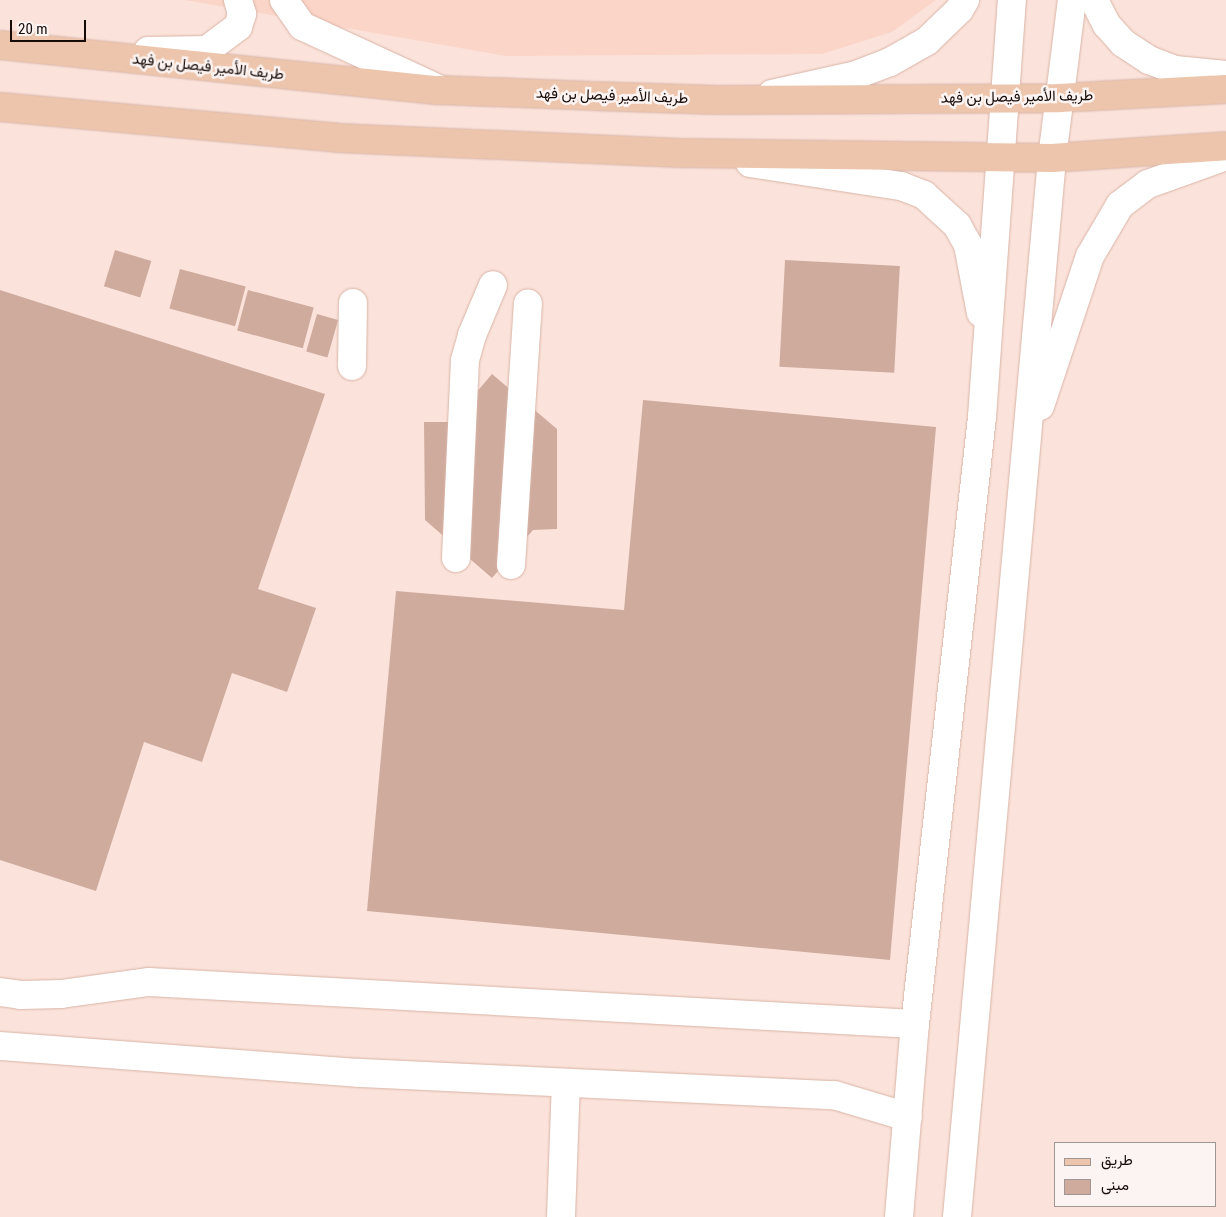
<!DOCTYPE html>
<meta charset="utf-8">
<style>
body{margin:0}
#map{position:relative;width:1226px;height:1217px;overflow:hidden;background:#fbe3db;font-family:"Roboto Condensed",Vazirmatn,sans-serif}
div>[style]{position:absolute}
.built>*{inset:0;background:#fbd5c8}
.building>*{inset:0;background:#cfab9e;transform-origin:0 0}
.roads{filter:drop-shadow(0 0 1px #d9b4a7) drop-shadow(0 0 1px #d9b4a7)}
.minor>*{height:28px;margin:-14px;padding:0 14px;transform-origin:14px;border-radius:14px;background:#fff}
.major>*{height:28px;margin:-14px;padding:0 14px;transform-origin:14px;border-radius:14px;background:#ecc5ac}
span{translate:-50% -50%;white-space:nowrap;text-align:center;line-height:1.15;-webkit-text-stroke:5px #fcf4f2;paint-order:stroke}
.street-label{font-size:15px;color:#170b07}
.legend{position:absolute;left:1054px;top:1142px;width:162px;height:65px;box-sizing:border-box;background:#fcf4f2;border:1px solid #a09794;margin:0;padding:6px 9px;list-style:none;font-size:15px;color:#170b07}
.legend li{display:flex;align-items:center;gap:10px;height:25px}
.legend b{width:25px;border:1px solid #a09794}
.scale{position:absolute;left:10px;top:20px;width:76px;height:22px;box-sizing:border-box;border:2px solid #170b07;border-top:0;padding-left:6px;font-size:15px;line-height:18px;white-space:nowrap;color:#170b07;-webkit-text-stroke:4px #fcf4f2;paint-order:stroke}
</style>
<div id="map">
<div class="built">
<div style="clip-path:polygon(185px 0,936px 0,892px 32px,822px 54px,506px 56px)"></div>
</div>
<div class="building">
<div style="left:115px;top:250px;width:38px;height:38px;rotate:17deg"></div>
<div style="left:785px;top:260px;width:115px;height:107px;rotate:3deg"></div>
<div style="left:180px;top:269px;width:68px;height:41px;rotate:15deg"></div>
<div style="clip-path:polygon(0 290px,325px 394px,258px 589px,316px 608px,287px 692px,232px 673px,202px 762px,144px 742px,96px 891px,0 860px)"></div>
<div style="left:248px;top:290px;width:68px;height:42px;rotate:15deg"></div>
<div style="left:317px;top:314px;width:22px;height:39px;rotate:16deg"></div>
<div style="clip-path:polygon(492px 374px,557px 429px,557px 529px,533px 530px,492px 578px,425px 520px,424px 422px,451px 422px)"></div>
<div style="clip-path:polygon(643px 400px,936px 427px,890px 960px,367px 911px,396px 591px,624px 610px)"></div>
</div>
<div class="roads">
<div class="minor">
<div style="left:284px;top:0;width:32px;rotate:55deg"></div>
<div style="left:302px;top:26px;width:148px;rotate:24.8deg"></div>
<div style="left:1094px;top:0;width:28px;rotate:63deg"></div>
<div style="left:1107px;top:25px;width:24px;rotate:48deg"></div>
<div style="left:1123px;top:43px;width:31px;rotate:33deg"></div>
<div style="left:1149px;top:60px;width:28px;rotate:21deg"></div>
<div style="left:1175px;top:70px;width:51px;rotate:5.6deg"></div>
<div style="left:148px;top:51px;width:59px;rotate:-1deg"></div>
<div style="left:207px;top:50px;width:39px;rotate:-37deg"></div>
<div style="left:238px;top:27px;width:14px;rotate:-73deg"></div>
<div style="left:242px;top:14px;width:15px;rotate:-106deg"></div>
<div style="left:772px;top:94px;width:86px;rotate:-12.7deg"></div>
<div style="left:856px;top:75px;width:36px;rotate:-21deg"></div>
<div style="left:890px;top:62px;width:43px;rotate:-29.6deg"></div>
<div style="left:927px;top:41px;width:45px;rotate:-44.1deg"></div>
<div style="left:959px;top:10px;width:12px;rotate:-59deg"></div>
<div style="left:750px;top:163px;width:153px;rotate:8.7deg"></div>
<div style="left:901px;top:186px;width:25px;rotate:21deg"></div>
<div style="left:924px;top:195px;width:45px;rotate:42.3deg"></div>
<div style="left:957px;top:225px;width:23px;rotate:61deg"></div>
<div style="left:968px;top:245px;width:69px;rotate:79.2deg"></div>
<div style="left:352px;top:366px;width:63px;rotate:-89.1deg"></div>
<div style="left:1040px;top:406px;width:158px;rotate:-71.6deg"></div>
<div style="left:1090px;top:256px;width:59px;rotate:-59.5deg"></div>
<div style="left:1120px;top:205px;width:35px;rotate:-37deg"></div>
<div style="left:1148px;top:184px;width:83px;rotate:-19.7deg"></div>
<div style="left:456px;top:558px;width:198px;rotate:-87.4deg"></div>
<div style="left:465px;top:360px;width:26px;rotate:-74deg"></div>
<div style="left:472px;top:335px;width:54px;rotate:-67.2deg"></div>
<div style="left:511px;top:565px;width:262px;rotate:-86.3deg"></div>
<div style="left:0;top:992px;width:21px;rotate:8deg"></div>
<div style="left:21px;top:995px;width:40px;rotate:-1.4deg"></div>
<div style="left:61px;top:994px;width:89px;rotate:-7.8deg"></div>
<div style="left:149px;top:982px;width:767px;rotate:3.14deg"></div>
<div style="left:0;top:1046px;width:361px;rotate:4.3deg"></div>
<div style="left:360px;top:1073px;width:475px;rotate:2.7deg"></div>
<div style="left:834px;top:1095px;width:77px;rotate:16.6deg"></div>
<div style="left:561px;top:1217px;width:134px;rotate:-87.9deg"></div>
<div style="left:899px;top:1217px;width:194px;rotate:-85.3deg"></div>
<div style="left:915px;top:1024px;width:611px;rotate:-83.7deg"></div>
<div style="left:982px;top:417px;width:418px;rotate:-85.9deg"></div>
<div style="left:957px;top:1217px;width:1063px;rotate:-84.87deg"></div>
<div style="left:1052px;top:158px;width:159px;rotate:-82.8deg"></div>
</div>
<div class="major">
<div style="left:0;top:45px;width:441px;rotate:5.9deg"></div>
<div style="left:439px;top:90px;width:153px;rotate:2.2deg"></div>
<div style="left:592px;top:96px;width:125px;rotate:1.8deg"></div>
<div style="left:717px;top:100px;width:342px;rotate:-0.3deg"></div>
<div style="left:1059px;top:98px;width:167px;rotate:-3.1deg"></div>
<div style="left:0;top:107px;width:339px;rotate:5.2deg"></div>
<div style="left:338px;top:138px;width:348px;rotate:2.5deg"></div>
<div style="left:686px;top:153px;width:366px;rotate:0.8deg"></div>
<div style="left:1052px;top:158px;width:174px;rotate:-3.9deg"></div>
</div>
</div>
<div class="street-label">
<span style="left:208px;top:67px;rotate:6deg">طريف الأمير فيصل بن فهد</span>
<span style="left:612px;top:96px;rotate:2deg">طريف الأمير فيصل بن فهد</span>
<span style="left:1017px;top:97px;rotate:-1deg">طريف الأمير فيصل بن فهد</span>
</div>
<ul class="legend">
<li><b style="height:6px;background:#ecc5ac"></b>طريق</li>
<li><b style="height:14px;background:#cfab9e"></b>مبنى</li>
</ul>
<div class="scale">20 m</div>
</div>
